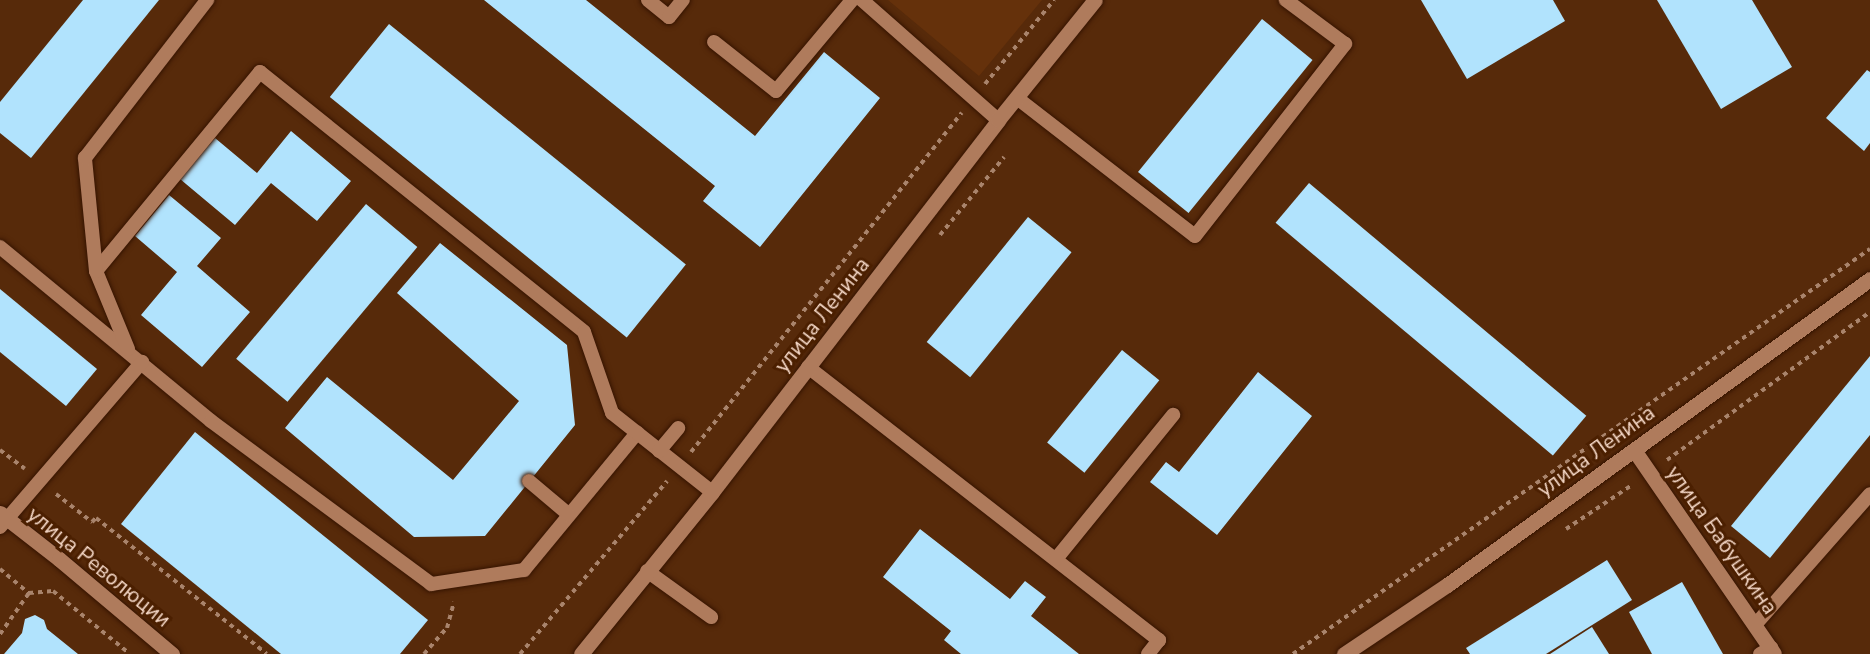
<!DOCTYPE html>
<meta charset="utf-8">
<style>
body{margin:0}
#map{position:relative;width:1870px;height:654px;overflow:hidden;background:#572a0a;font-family:"Nunito Sans",sans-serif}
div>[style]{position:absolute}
.built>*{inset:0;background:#65310b}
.building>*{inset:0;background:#b1e3fd;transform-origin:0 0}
.path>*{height:4px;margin-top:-2px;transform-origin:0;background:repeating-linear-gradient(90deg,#a9846c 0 4.5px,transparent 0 9px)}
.roads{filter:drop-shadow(0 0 2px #361400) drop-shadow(0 0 2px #361400)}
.service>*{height:14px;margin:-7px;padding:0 7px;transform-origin:7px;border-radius:7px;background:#af7b5c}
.minor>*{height:15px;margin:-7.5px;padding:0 7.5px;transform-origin:7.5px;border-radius:7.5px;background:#af7b5c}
.tertiary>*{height:15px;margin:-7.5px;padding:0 7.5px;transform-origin:7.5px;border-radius:7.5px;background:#af7b5c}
span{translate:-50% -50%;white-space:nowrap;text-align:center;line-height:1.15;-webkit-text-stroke:6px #4b1f00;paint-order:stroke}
.street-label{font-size:21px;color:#f5d8c7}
</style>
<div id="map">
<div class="built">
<div style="clip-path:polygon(888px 0,1042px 0,979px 76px)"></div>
</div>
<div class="building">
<div style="clip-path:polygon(83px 0,159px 0,31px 158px,0 133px,0 102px)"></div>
<div style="clip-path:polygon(484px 0,586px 0,755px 136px,824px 52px,880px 98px,760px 247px,703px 201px,715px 186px)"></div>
<div style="clip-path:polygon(1421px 0,1553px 0,1565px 21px,1467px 79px)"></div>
<div style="clip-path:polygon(1657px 0,1752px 0,1792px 67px,1721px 109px)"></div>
<div style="left:1262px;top:19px;width:65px;height:197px;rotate:39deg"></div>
<div style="left:389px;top:24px;width:382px;height:94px;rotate:39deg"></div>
<div style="clip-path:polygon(1867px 70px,1870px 72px,1870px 143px,1864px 151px,1826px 118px)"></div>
<div style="clip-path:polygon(291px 131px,351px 181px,317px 221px,271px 183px,235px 225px,180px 179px,215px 138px,257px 173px)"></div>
<div style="left:1309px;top:183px;width:362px;height:52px;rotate:40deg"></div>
<div style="clip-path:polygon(169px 195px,221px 238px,197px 266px,250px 312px,202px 367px,141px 315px,177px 272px,135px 236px)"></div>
<div style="left:366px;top:204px;width:67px;height:202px;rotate:40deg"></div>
<div style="left:1028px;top:217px;width:56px;height:161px;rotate:39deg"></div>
<div style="clip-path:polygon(440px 243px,567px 345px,575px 425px,485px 536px,414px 537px,285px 428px,327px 377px,453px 480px,519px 401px,397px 293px)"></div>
<div style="clip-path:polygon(0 289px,97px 369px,66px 406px,0 352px)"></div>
<div style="left:1122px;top:350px;width:48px;height:119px;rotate:39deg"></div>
<div style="clip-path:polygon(1870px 356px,1870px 435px,1770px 558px,1731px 526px)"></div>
<div style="clip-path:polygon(1258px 372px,1312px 416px,1217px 535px,1150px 482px,1166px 462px,1179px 472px)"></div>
<div style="clip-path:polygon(195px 432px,428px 620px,400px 654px,281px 654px,121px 524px)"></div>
<div style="clip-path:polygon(920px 529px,1010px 599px,1025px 581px,1046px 597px,1031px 616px,1079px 654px,961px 654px,944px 640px,951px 631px,883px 577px)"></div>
<div style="clip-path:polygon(1607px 560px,1632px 600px,1546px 654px,1470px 654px,1466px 648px)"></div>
<div style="clip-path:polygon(1682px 582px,1723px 654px,1652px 654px,1629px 612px)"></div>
<div style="clip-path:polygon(35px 615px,44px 620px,47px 629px,78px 654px,4px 654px,22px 633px,25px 619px)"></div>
<div style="clip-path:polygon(1592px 627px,1609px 654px,1550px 654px)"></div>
</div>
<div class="path">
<div style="left:985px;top:84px;width:109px;rotate:-50.6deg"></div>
<div style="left:940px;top:235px;width:101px;rotate:-50.6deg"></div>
<div style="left:0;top:450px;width:31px;rotate:37deg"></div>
<div style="left:691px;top:452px;width:434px;rotate:-51.4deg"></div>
<div style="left:1667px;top:460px;width:251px;rotate:-36.1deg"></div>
<div style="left:56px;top:494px;width:46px;rotate:37.9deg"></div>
<div style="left:92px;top:522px;width:6px;rotate:-45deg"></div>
<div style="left:96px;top:518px;width:218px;rotate:38.5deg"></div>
<div style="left:1566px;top:529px;width:79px;rotate:-33.7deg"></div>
<div style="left:0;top:569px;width:38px;rotate:40deg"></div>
<div style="left:29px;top:593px;width:24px;rotate:-5deg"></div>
<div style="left:53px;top:591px;width:99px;rotate:39.3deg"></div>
<div style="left:0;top:634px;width:50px;rotate:-54.7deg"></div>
<div style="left:424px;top:654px;width:35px;rotate:-49deg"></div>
<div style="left:447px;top:628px;width:27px;rotate:-75deg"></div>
<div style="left:520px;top:654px;width:227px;rotate:-49.6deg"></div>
<div style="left:1293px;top:654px;width:705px;rotate:-35.07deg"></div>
</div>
<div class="roads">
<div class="service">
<div style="left:648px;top:0;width:27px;rotate:39deg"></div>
<div style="left:669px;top:17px;width:22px;rotate:-51deg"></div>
<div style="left:862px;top:0;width:181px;rotate:41.4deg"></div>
<div style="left:714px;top:42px;width:79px;rotate:38.3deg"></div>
<div style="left:776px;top:91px;width:119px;rotate:-50.1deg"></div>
<div style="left:1017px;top:98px;width:225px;rotate:37.8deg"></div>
<div style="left:1195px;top:236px;width:244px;rotate:-52deg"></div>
<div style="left:1345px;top:44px;width:74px;rotate:-143.3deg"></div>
<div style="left:0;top:247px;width:273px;rotate:39.5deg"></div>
<div style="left:211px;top:421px;width:274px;rotate:36.5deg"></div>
<div style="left:431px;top:584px;width:94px;rotate:-8.6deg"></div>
<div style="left:524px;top:570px;width:178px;rotate:-50.5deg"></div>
<div style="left:96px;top:271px;width:258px;rotate:-50.5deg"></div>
<div style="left:260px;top:72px;width:415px;rotate:38.7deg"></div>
<div style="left:584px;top:332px;width:86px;rotate:70.9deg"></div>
<div style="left:612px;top:413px;width:127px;rotate:38.3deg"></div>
<div style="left:128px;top:349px;width:84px;rotate:-112.3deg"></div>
<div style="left:96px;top:271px;width:114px;rotate:-95.6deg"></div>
<div style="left:85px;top:158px;width:200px;rotate:-52.3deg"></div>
<div style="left:808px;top:367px;width:445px;rotate:37.9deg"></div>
<div style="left:1159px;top:640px;width:18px;rotate:128deg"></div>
<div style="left:659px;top:451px;width:30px;rotate:-50deg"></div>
<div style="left:529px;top:481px;width:51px;rotate:40.2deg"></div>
<div style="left:0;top:527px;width:218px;rotate:-49.3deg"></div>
<div style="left:1056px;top:559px;width:186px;rotate:-50.9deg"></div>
<div style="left:647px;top:571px;width:79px;rotate:35.7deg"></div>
<div style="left:1755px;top:625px;width:174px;rotate:-48.7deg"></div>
<div style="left:1760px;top:654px;width:13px;rotate:-29deg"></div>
</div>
<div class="minor">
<div style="left:1634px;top:450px;width:247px;rotate:55.5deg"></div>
</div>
<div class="tertiary">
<div style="left:0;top:513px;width:75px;rotate:37.9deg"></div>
<div style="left:59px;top:559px;width:148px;rotate:40.1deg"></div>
<div style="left:581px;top:654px;width:208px;rotate:-51deg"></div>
<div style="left:712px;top:492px;width:469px;rotate:-52.4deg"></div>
<div style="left:998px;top:120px;width:154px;rotate:-51.1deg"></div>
<div style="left:1344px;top:654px;width:124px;rotate:-33.8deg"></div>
<div style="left:1447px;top:585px;width:522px;rotate:-35.88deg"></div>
</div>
</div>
<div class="street-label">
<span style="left:822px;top:315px;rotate:-52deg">улица Ленина</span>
<span style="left:1596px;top:451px;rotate:-36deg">улица Ленина</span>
<span style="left:1722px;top:540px;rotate:55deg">улица Бабушкина</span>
<span style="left:99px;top:567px;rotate:39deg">улица Революции</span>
</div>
</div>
